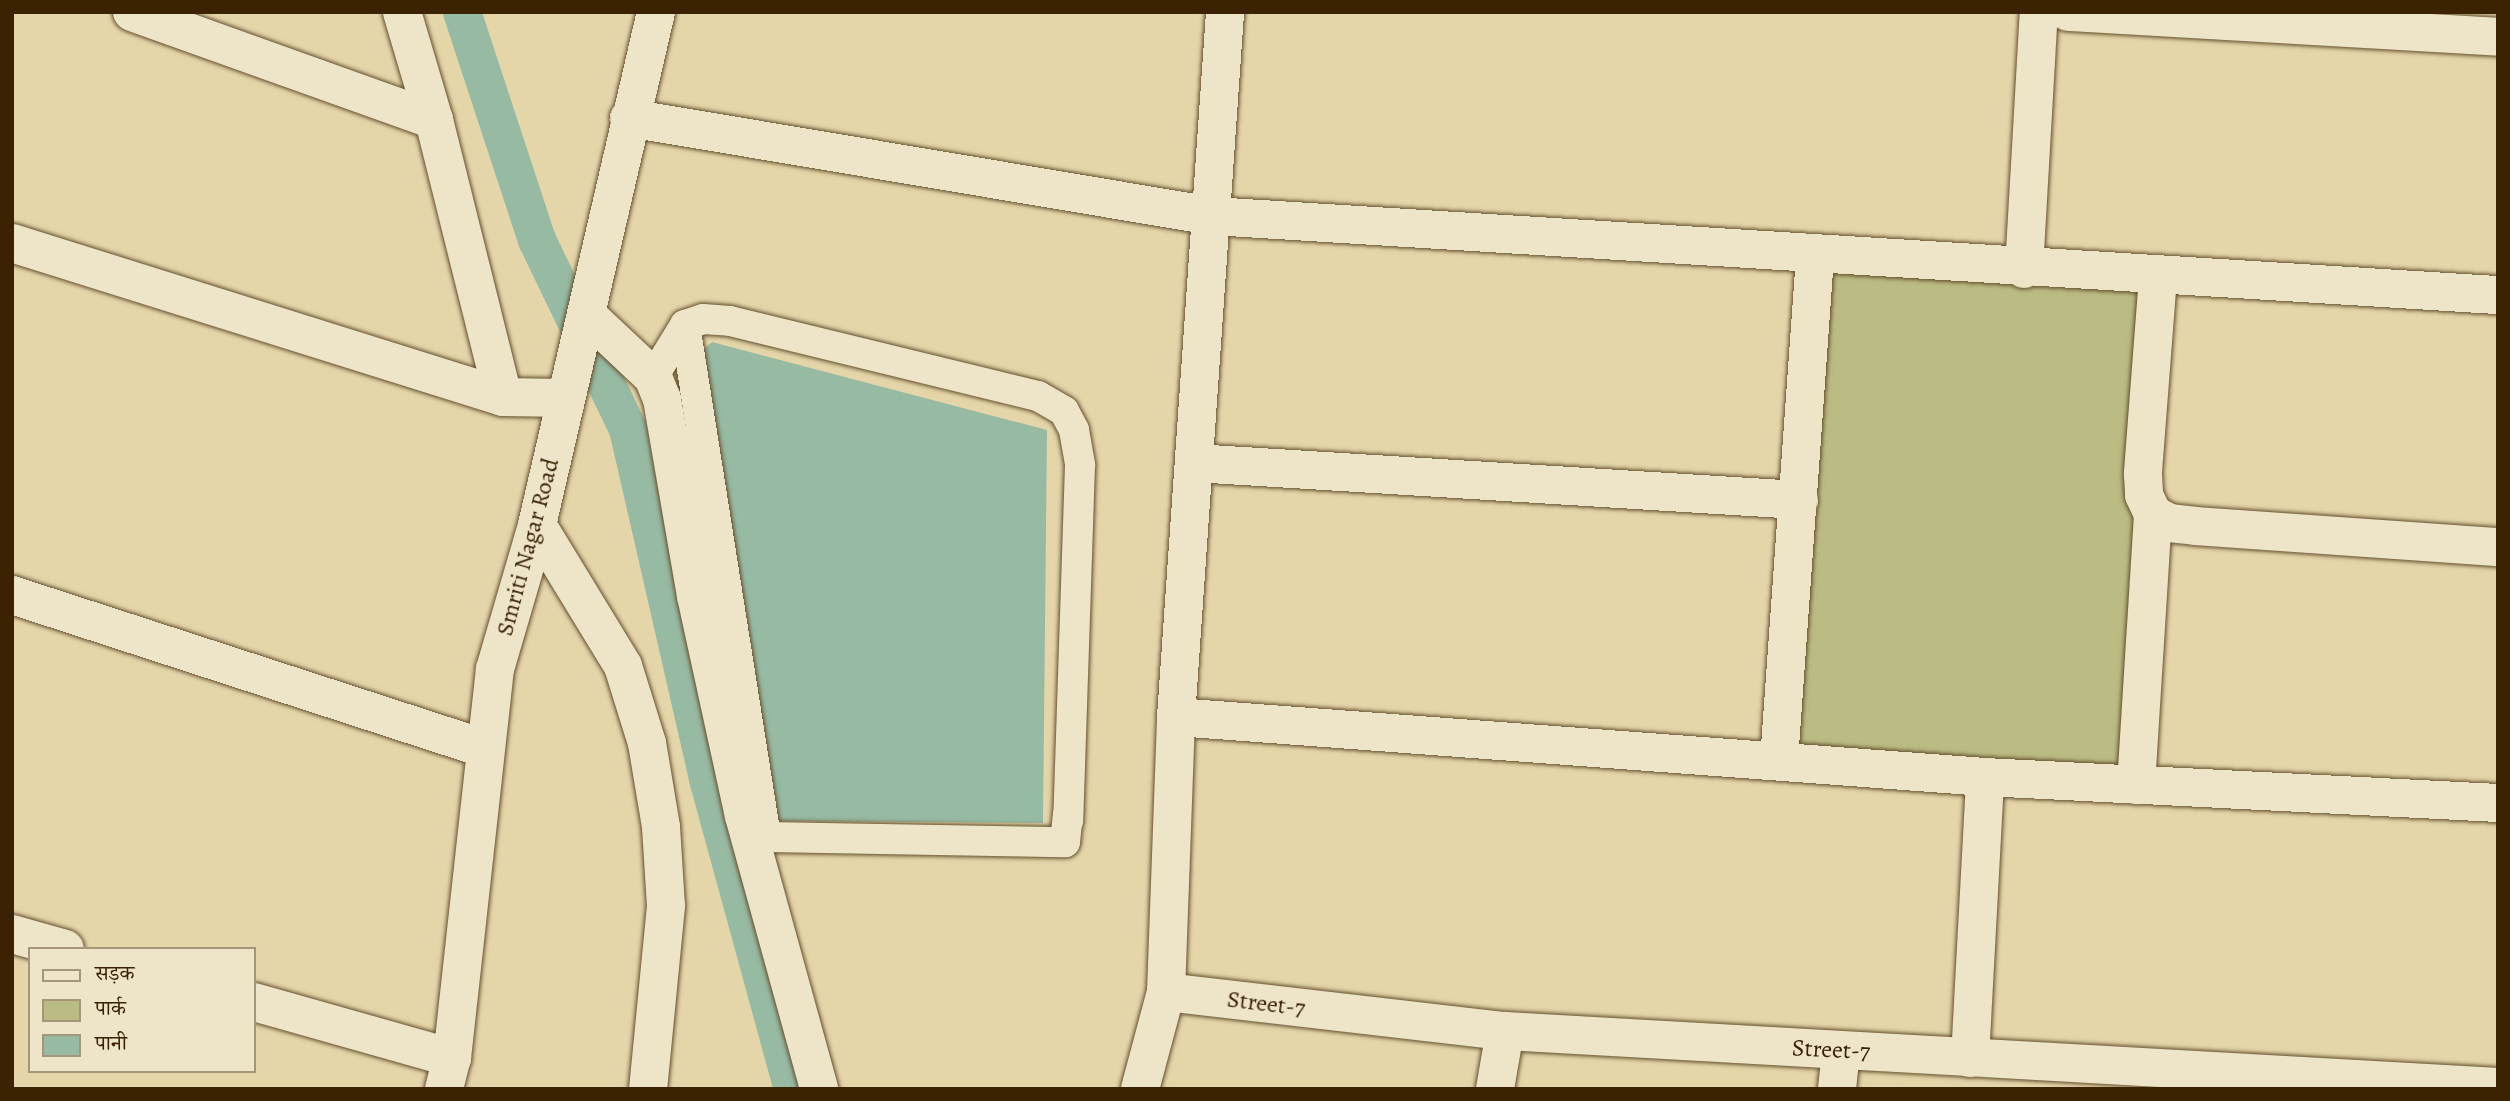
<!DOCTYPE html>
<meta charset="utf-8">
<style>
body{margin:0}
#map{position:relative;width:2510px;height:1101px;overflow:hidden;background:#e5d6aa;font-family:Alegreya,"Noto Serif Devanagari",serif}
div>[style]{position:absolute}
.green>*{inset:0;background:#bbbc84;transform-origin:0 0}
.water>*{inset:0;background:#97baa3}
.canal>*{height:38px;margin:-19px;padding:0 19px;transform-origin:19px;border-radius:19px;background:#97baa3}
.roads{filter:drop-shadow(0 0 2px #654f2d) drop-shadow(0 0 2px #654f2d)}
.pedestrian>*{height:30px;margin:-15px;padding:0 15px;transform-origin:15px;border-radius:15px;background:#eee4c8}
.minor>*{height:38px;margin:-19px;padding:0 19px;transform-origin:19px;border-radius:19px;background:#eee4c8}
.secondary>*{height:38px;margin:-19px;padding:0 19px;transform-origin:19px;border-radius:19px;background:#eee4c8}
span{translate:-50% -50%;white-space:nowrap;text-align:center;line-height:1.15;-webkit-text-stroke:7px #eee4c8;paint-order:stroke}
.street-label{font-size:24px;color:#3a2203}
.frame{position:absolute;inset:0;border:14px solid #3a2203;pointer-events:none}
.legend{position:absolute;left:28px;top:947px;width:228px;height:126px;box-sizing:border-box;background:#eee4c8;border:2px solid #a69679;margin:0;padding:9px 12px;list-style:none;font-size:21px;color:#3a2203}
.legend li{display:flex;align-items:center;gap:14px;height:35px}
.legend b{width:35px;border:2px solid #a69679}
</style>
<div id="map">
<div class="green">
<div style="left:1815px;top:256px;width:344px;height:506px;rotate:4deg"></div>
</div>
<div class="water">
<div style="clip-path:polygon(712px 342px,1047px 430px,1043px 823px,777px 821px,702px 362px,704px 349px)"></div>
</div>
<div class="canal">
<div style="left:462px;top:12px;width:240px;rotate:71.8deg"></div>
<div style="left:537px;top:240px;width:210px;rotate:64.3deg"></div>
<div style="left:628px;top:429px;width:359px;rotate:77.1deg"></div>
<div style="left:708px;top:779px;width:321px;rotate:74.7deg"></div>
</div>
<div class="roads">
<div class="pedestrian">
<div style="left:685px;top:325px;width:518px;rotate:81.01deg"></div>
<div style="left:766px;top:837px;width:299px;rotate:1deg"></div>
<div style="left:1065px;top:842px;width:28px;rotate:-84deg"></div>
<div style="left:653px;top:377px;width:61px;rotate:-58.4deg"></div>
<div style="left:685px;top:325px;width:19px;rotate:-18deg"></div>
<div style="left:703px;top:319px;width:27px;rotate:4deg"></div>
<div style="left:730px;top:321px;width:317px;rotate:13.7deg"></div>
<div style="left:1038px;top:396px;width:30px;rotate:30deg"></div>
<div style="left:1064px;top:411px;width:21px;rotate:62deg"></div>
<div style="left:1074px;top:430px;width:36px;rotate:80deg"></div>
<div style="left:1080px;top:465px;width:356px;rotate:91.9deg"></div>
</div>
<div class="minor">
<div style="left:132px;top:12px;width:321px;rotate:19.7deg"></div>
<div style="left:402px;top:12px;width:113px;rotate:73.5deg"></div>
<div style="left:434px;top:120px;width:285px;rotate:76deg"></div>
<div style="left:2068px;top:12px;width:431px;rotate:3.3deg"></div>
<div style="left:629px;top:118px;width:591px;rotate:9.54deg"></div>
<div style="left:1212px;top:216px;width:1288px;rotate:3.52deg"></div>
<div style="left:12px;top:243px;width:515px;rotate:17.41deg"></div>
<div style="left:503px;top:397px;width:62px;rotate:0.9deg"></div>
<div style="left:2024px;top:269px;width:257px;rotate:-86.7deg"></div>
<div style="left:2158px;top:277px;width:198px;rotate:94.4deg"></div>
<div style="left:2143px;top:474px;width:21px;rotate:87deg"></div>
<div style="left:2144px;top:495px;width:21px;rotate:65deg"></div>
<div style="left:2153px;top:514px;width:18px;rotate:29deg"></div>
<div style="left:2169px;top:523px;width:27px;rotate:6deg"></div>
<div style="left:2196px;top:526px;width:303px;rotate:4deg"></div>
<div style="left:587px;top:315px;width:91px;rotate:43.2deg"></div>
<div style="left:653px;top:377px;width:24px;rotate:68deg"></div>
<div style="left:662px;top:399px;width:200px;rotate:80.2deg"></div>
<div style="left:696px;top:596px;width:225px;rotate:77.7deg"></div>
<div style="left:744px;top:816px;width:283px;rotate:74.6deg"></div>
<div style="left:1194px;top:463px;width:606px;rotate:3.5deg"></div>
<div style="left:537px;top:525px;width:165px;rotate:58.6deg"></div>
<div style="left:623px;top:666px;width:81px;rotate:72.7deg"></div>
<div style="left:647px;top:743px;width:85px;rotate:80.5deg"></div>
<div style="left:661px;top:827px;width:79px;rotate:86.4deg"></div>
<div style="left:666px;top:906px;width:184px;rotate:95.6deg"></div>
<div style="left:12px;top:595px;width:495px;rotate:18deg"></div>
<div style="left:1176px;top:717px;width:811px;rotate:4.24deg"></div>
<div style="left:1985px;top:777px;width:514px;rotate:2.9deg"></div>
<div style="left:1779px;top:761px;width:506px;rotate:-85.92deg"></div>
<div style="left:2136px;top:785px;width:272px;rotate:-86.4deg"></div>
<div style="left:12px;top:934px;width:55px;rotate:15.8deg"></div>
<div style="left:1166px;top:992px;width:341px;rotate:6.6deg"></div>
<div style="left:1505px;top:1031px;width:995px;rotate:3.23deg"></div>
<div style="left:254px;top:1002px;width:206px;rotate:15.8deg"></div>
<div style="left:1970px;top:1058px;width:281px;rotate:-86.9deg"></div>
<div style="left:1140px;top:1089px;width:100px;rotate:-75deg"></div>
<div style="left:1166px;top:992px;width:275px;rotate:-87.9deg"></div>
<div style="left:1176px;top:717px;width:707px;rotate:-86.02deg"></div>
<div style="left:1495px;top:1089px;width:59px;rotate:-80.2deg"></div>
<div style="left:1837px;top:1089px;width:38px;rotate:-84deg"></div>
</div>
<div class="secondary">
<div style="left:444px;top:1089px;width:32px;rotate:-76deg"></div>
<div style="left:452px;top:1058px;width:391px;rotate:-83.7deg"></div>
<div style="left:495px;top:669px;width:150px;rotate:-73.7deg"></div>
<div style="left:537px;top:525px;width:527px;rotate:-76.94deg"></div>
</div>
</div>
<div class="street-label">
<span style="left:528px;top:547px;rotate:-75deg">Smriti Nagar Road</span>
<span style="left:1266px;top:1004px;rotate:7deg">Street-7</span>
<span style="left:1831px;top:1050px;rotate:3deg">Street-7</span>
</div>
<div class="frame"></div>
<ul class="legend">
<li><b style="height:9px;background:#eee4c8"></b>सड़क</li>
<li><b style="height:19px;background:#bbbc84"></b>पार्क</li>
<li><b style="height:19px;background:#97baa3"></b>पानी</li>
</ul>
</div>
